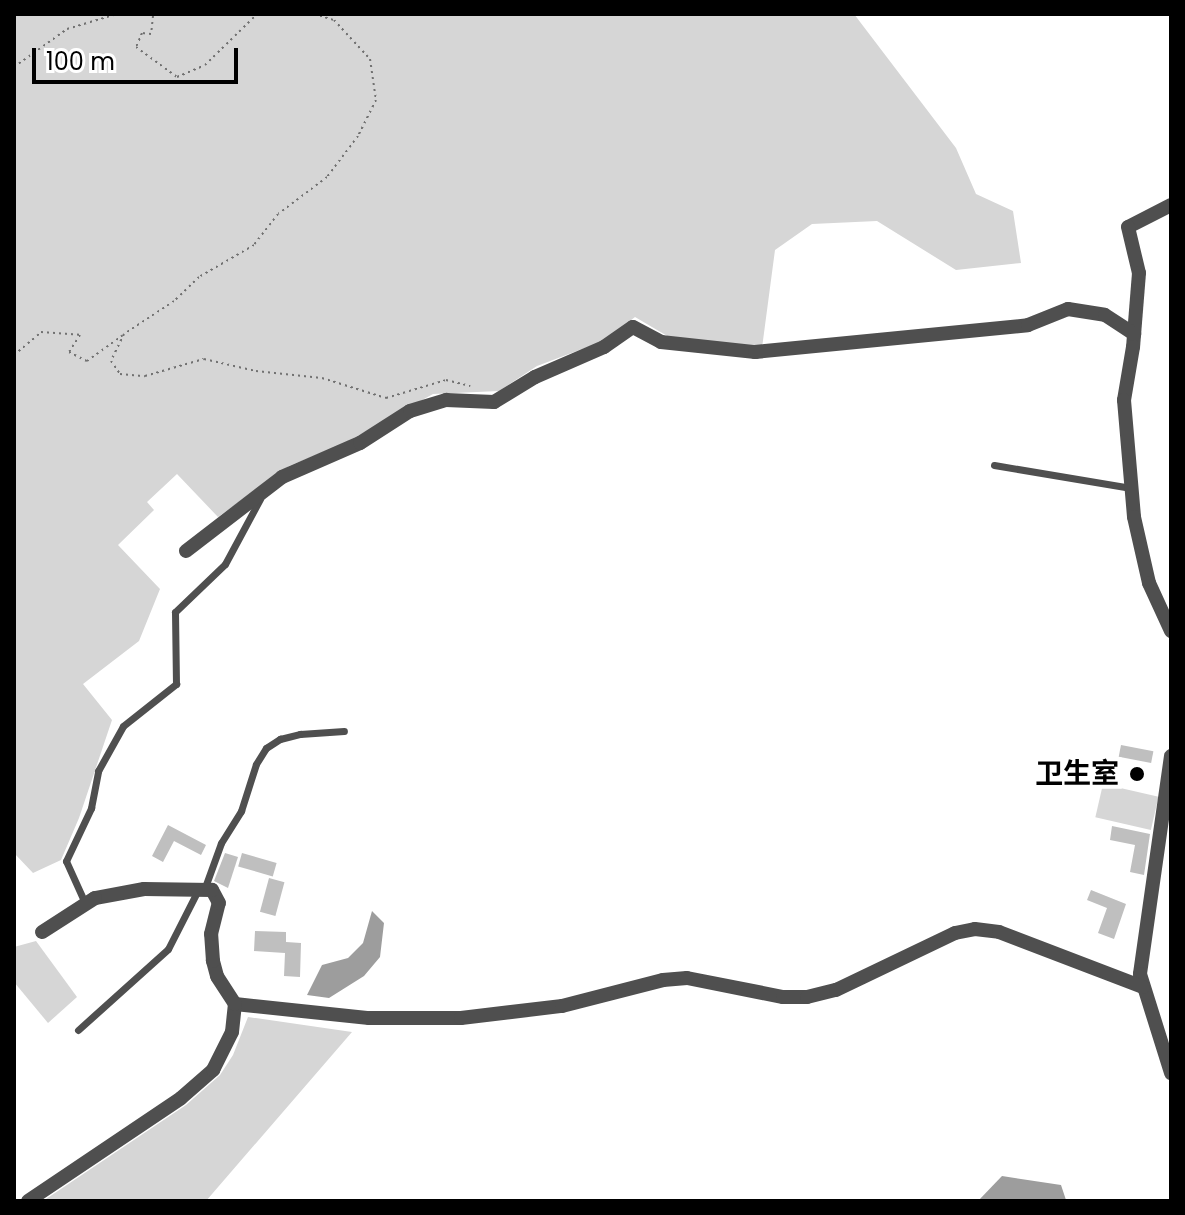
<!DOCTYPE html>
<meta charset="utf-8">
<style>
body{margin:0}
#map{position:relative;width:1185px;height:1215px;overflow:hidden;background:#fff;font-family:Poppins,"Noto Sans SC",sans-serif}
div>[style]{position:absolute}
.green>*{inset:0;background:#d6d6d6;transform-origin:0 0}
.water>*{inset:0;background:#9d9d9d}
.building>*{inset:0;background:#bfbfbf;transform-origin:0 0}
.path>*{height:2px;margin-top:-1px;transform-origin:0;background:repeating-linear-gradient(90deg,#717171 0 2px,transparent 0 6px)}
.lane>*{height:7px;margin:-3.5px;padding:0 3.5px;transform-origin:3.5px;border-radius:3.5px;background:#4f4f4f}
.street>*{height:14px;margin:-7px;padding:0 7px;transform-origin:7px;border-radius:7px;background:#4f4f4f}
.dots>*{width:22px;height:22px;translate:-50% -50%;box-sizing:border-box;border:4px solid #fff;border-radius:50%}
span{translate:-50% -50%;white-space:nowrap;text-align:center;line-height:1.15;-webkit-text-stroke:8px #fff;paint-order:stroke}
.poi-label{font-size:28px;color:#000;font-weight:700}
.right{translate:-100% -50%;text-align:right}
.frame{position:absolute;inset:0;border:16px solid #000;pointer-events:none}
.scale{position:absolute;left:32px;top:48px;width:206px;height:36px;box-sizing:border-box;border:4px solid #000;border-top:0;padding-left:10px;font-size:24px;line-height:28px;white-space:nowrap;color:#000;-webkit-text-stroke:6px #fff;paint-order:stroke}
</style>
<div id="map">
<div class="green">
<div style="clip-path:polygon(14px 14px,854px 14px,956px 148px,976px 194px,1013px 211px,1021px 263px,956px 270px,877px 221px,812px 224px,775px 250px,762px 348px,669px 337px,635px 317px,606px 340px,537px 366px,499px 391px,433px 394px,345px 443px,289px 466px,218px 517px,177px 474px,147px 502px,154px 510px,118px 545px,160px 589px,139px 641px,83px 684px,112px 720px,79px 818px,61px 860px,33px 873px,14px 853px)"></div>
<div style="left:1103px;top:784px;width:57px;height:34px;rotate:13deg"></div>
<div style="clip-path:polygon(36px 941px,77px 997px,48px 1023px,14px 982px,14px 947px)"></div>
<div style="clip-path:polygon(248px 1017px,352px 1032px,206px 1201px,43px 1201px,186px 1105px,220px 1075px,233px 1055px)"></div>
</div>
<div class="water">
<div style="clip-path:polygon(372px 911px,384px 923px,380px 957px,364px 976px,329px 998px,307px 995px,322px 965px,348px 958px,363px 943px)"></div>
<div style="clip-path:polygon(1002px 1176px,1061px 1185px,1066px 1200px,978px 1201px)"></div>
</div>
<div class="building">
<div style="left:1121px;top:745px;width:33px;height:12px;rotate:11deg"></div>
<div style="clip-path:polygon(168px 825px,206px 845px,201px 855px,174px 841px,163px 862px,152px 856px)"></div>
<div style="clip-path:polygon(1112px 826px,1150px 834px,1144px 875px,1130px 872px,1135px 845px,1110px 840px)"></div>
<div style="clip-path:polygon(225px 853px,238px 857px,228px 888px,214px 881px)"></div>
<div style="left:242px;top:853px;width:36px;height:14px;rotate:16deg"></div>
<div style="left:269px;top:878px;width:16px;height:35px;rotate:15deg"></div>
<div style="clip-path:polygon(1091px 890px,1126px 904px,1114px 939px,1098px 933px,1107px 908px,1087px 900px)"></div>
<div style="clip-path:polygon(255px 931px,286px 932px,286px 942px,301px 943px,300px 977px,284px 976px,285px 953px,254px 951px)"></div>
</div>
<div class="path">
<div style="left:147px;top:14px;width:6px;rotate:18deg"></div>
<div style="left:153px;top:16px;width:18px;rotate:96deg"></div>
<div style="left:151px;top:34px;width:9px;rotate:-174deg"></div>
<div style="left:142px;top:33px;width:15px;rotate:113deg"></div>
<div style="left:136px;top:47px;width:51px;rotate:36.2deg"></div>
<div style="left:177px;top:77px;width:30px;rotate:-23deg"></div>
<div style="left:205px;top:65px;width:73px;rotate:-44.4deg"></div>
<div style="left:314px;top:14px;width:21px;rotate:17deg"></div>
<div style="left:334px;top:20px;width:53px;rotate:47.3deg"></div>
<div style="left:370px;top:59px;width:41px;rotate:81.7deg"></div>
<div style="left:376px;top:100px;width:40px;rotate:116.6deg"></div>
<div style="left:358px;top:136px;width:51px;rotate:127.1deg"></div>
<div style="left:327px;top:177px;width:61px;rotate:142.9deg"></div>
<div style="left:278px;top:214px;width:39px;rotate:128deg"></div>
<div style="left:254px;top:245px;width:64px;rotate:149.8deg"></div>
<div style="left:199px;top:277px;width:35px;rotate:136deg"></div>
<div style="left:174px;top:301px;width:60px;rotate:146.6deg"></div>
<div style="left:124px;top:334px;width:30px;rotate:116deg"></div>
<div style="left:111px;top:361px;width:16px;rotate:55deg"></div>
<div style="left:120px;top:374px;width:25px;rotate:5deg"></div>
<div style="left:145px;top:376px;width:61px;rotate:-16.1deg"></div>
<div style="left:204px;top:359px;width:53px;rotate:13deg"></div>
<div style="left:256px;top:371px;width:66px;rotate:6.1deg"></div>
<div style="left:322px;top:378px;width:67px;rotate:17.4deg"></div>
<div style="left:386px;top:398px;width:63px;rotate:-16.7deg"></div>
<div style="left:446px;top:380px;width:25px;rotate:14deg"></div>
<div style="left:14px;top:67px;width:65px;rotate:-35.6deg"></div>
<div style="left:67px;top:29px;width:52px;rotate:-16.7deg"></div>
<div style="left:14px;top:355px;width:35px;rotate:-40deg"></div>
<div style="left:41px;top:332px;width:39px;rotate:4deg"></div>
<div style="left:80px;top:335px;width:20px;rotate:123deg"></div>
<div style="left:69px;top:352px;width:20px;rotate:27deg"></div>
<div style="left:87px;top:361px;width:44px;rotate:-35.8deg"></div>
</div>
<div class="lane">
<div style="left:994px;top:465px;width:139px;rotate:9.5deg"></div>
<div style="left:204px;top:890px;width:50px;rotate:-70.1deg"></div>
<div style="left:221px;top:843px;width:38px;rotate:-58deg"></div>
<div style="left:241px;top:811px;width:49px;rotate:-72.3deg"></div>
<div style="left:256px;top:764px;width:19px;rotate:-58deg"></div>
<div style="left:266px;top:748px;width:17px;rotate:-33deg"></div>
<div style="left:280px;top:739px;width:21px;rotate:-14deg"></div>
<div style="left:300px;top:734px;width:44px;rotate:-3.9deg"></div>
<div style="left:85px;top:903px;width:46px;rotate:-114.3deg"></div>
<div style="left:66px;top:861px;width:59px;rotate:-64.7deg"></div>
<div style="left:91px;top:808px;width:38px;rotate:-79deg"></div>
<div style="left:98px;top:771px;width:51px;rotate:-60.9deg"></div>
<div style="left:123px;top:726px;width:68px;rotate:-38.4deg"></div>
<div style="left:176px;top:684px;width:72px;rotate:-90.8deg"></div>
<div style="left:175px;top:612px;width:69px;rotate:-43.8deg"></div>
<div style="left:225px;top:564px;width:74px;rotate:-61.7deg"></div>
<div style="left:78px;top:1030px;width:121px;rotate:-42deg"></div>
<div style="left:168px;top:949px;width:66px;rotate:-63deg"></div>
</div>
<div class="street">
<div style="left:1171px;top:205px;width:48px;rotate:152.9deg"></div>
<div style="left:1128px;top:227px;width:47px;rotate:76.6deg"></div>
<div style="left:1139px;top:273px;width:74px;rotate:94.6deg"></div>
<div style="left:1133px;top:347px;width:54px;rotate:99.6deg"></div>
<div style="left:1124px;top:400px;width:117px;rotate:85.1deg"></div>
<div style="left:1134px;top:517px;width:68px;rotate:77.2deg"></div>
<div style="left:1149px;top:583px;width:53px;rotate:65.4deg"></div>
<div style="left:186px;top:551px;width:121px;rotate:-37.6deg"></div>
<div style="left:282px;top:477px;width:85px;rotate:-23.6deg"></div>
<div style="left:360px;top:443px;width:59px;rotate:-32.6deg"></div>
<div style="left:410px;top:411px;width:38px;rotate:-17deg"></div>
<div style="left:446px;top:400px;width:48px;rotate:2.4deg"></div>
<div style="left:494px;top:402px;width:48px;rotate:-31.4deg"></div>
<div style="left:535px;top:377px;width:75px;rotate:-23.5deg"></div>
<div style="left:604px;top:347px;width:35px;rotate:-35deg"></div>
<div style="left:633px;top:327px;width:32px;rotate:28deg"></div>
<div style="left:661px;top:342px;width:95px;rotate:6.1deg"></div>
<div style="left:755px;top:352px;width:274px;rotate:-5.6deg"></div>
<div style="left:1028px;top:325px;width:43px;rotate:-21.8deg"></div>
<div style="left:1068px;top:309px;width:37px;rotate:9deg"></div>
<div style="left:1105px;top:315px;width:35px;rotate:33deg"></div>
<div style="left:1171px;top:756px;width:220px;rotate:98.1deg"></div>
<div style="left:1140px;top:974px;width:104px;rotate:72.6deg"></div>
<div style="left:235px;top:1004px;width:135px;rotate:6deg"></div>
<div style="left:369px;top:1018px;width:92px"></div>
<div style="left:461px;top:1018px;width:102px;rotate:-6.8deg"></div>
<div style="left:562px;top:1006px;width:104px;rotate:-14.4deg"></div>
<div style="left:663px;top:980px;width:24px;rotate:-5deg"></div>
<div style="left:687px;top:978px;width:98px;rotate:11.2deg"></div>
<div style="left:783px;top:997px;width:24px"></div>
<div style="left:807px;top:997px;width:30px;rotate:-14deg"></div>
<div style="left:836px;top:990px;width:132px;rotate:-25.6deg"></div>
<div style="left:955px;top:933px;width:20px;rotate:-11deg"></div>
<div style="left:975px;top:929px;width:24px;rotate:7deg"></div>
<div style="left:999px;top:932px;width:154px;rotate:20.9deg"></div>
<div style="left:28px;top:1201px;width:184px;rotate:-33.9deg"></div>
<div style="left:181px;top:1098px;width:43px;rotate:-41.2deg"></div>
<div style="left:213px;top:1070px;width:42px;rotate:-63.4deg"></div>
<div style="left:232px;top:1032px;width:28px;rotate:-84deg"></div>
<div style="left:235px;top:1004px;width:33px;rotate:-123deg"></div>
<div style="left:217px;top:976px;width:16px;rotate:-105deg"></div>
<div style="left:213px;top:961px;width:27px;rotate:-94deg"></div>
<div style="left:211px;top:934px;width:32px;rotate:-76deg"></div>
<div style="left:219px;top:903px;width:15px;rotate:-118deg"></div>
<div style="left:212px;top:890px;width:68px;rotate:-179.2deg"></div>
<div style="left:144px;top:889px;width:50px;rotate:169.6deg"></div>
<div style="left:95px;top:898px;width:63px;rotate:147.3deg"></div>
</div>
<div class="dots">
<div style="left:1137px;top:774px;background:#000"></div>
</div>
<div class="poi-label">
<span class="right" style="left:1119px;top:774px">卫生室</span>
</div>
<div class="frame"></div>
<div class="scale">100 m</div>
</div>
